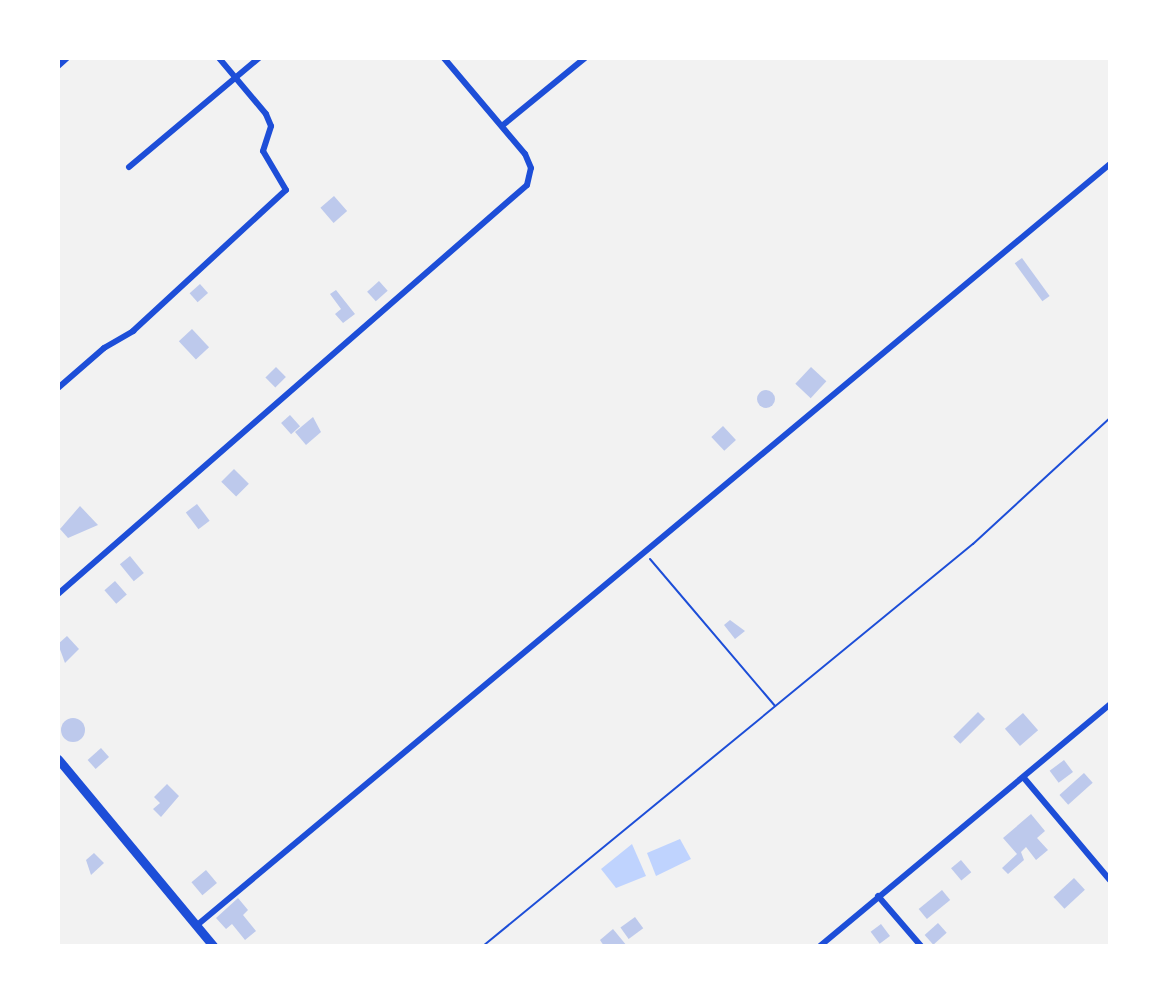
<!DOCTYPE html>
<style>
body{margin:0}
#map{position:relative;width:1168px;height:1004px;overflow:hidden;background:#f2f2f2;font-family:Ubuntu,sans-serif}
div>[style]{position:absolute}
.water>*{inset:0;background:#bfd3fe}
.building>*{inset:0;background:#bdc9ec;transform-origin:0 0}
.round{border-radius:50%}
.path>*{height:2px;margin:-1px;padding:0 1px;transform-origin:1px;border-radius:1px;background:#1d4ed8}
.minor>*{height:6px;margin:-3px;padding:0 3px;transform-origin:3px;border-radius:3px;background:#1d4ed8}
.secondary>*{height:9px;margin:-4.5px;padding:0 4.5px;transform-origin:4.5px;border-radius:4.5px;background:#1d4ed8}
span{translate:-50% -50%;white-space:nowrap;text-align:center;line-height:1.15;-webkit-text-stroke:6px #fff;paint-order:stroke}
.frame{position:absolute;inset:0;border:60px solid #fff;pointer-events:none}
</style>
<div id="map">
<div class="water">
<div style="clip-path:polygon(680px 839px,691px 859px,656px 876px,647px 853px)"></div>
<div style="clip-path:polygon(632px 844px,646px 876px,616px 888px,601px 869px)"></div>
</div>
<div class="building">
<div style="left:334px;top:196px;width:20px;height:18px;rotate:49deg"></div>
<div style="left:1022px;top:258px;width:47px;height:9px;rotate:54deg"></div>
<div style="left:379px;top:281px;width:13px;height:16px;rotate:48deg"></div>
<div style="left:200px;top:284px;width:12px;height:14px;rotate:48deg"></div>
<div style="clip-path:polygon(336px 290px,355px 314px,343px 323px,335px 314px,341px 309px,330px 294px)"></div>
<div style="left:192px;top:329px;width:25px;height:18px;rotate:47deg"></div>
<div style="left:276px;top:367px;width:14px;height:15px;rotate:45deg"></div>
<div style="left:811px;top:367px;width:21px;height:23px;rotate:43deg"></div>
<div class="round" style="left:757px;top:390px;width:18px;height:18px"></div>
<div style="left:290px;top:415px;width:15px;height:12px;rotate:48deg"></div>
<div style="clip-path:polygon(313px 417px,321px 432px,306px 445px,295px 432px)"></div>
<div style="left:723px;top:426px;width:19px;height:16px;rotate:47deg"></div>
<div style="left:234px;top:469px;width:21px;height:18px;rotate:45deg"></div>
<div style="left:197px;top:504px;width:21px;height:14px;rotate:53deg"></div>
<div style="clip-path:polygon(80px 506px,98px 525px,68px 538px,60px 529px)"></div>
<div style="left:130px;top:556px;width:22px;height:13px;rotate:51deg"></div>
<div style="left:115px;top:581px;width:18px;height:14px;rotate:49deg"></div>
<div style="clip-path:polygon(730px 620px,745px 631px,735px 639px,724px 625px)"></div>
<div style="clip-path:polygon(67px 636px,79px 649px,65px 663px,58px 644px)"></div>
<div style="left:978px;top:712px;width:10px;height:35px;rotate:45deg"></div>
<div style="left:1023px;top:713px;width:23px;height:24px;rotate:49deg"></div>
<div class="round" style="left:61px;top:718px;width:24px;height:24px"></div>
<div style="left:101px;top:748px;width:12px;height:18px;rotate:48deg"></div>
<div style="left:1064px;top:760px;width:15px;height:18px;rotate:53deg"></div>
<div style="left:1084px;top:773px;width:13px;height:33px;rotate:48deg"></div>
<div style="clip-path:polygon(167px 784px,179px 796px,161px 817px,153px 809px,160px 803px,154px 797px)"></div>
<div style="clip-path:polygon(1031px 814px,1045px 831px,1037px 838px,1048px 850px,1036px 860px,1026px 847px,1021px 852px,1024px 860px,1008px 874px,1002px 868px,1017px 854px,1003px 838px)"></div>
<div style="clip-path:polygon(94px 853px,104px 863px,91px 875px,86px 860px)"></div>
<div style="left:961px;top:860px;width:16px;height:13px;rotate:50deg"></div>
<div style="left:206px;top:870px;width:17px;height:19px;rotate:50deg"></div>
<div style="left:1074px;top:878px;width:16px;height:28px;rotate:47deg"></div>
<div style="left:942px;top:890px;width:13px;height:30px;rotate:51deg"></div>
<div style="clip-path:polygon(238px 898px,248px 910px,243px 915px,256px 931px,245px 940px,232px 924px,226px 929px,216px 918px)"></div>
<div style="left:635px;top:917px;width:14px;height:18px;rotate:54deg"></div>
<div style="left:938px;top:923px;width:13px;height:18px;rotate:48deg"></div>
<div style="left:881px;top:924px;width:15px;height:13px;rotate:53deg"></div>
<div style="clip-path:polygon(613px 929px,627px 946px,604px 946px,600px 940px)"></div>
</div>
<div class="path">
<div style="left:650px;top:559px;width:193px;rotate:49.6deg"></div>
<div style="left:483px;top:946px;width:634px;rotate:-39.37deg"></div>
<div style="left:973px;top:544px;width:186px;rotate:-42.6deg"></div>
</div>
<div class="minor">
<div style="left:58px;top:66px;width:12px;rotate:-42deg"></div>
<div style="left:503px;top:125px;width:106px;rotate:-39.3deg"></div>
<div style="left:129px;top:167px;width:170px;rotate:-40deg"></div>
<div style="left:58px;top:388px;width:61px;rotate:-41deg"></div>
<div style="left:104px;top:348px;width:34px;rotate:-30deg"></div>
<div style="left:133px;top:331px;width:208px;rotate:-42.7deg"></div>
<div style="left:286px;top:190px;width:45px;rotate:-120.5deg"></div>
<div style="left:263px;top:151px;width:26px;rotate:-72deg"></div>
<div style="left:271px;top:126px;width:13px;rotate:-113deg"></div>
<div style="left:266px;top:114px;width:73px;rotate:-130deg"></div>
<div style="left:58px;top:594px;width:622px;rotate:-41.09deg"></div>
<div style="left:527px;top:185px;width:17px;rotate:-77deg"></div>
<div style="left:531px;top:168px;width:15px;rotate:-113deg"></div>
<div style="left:525px;top:154px;width:126px;rotate:-130.2deg"></div>
<div style="left:1024px;top:778px;width:133px;rotate:49.9deg"></div>
<div style="left:878px;top:896px;width:66px;rotate:49.3deg"></div>
<div style="left:196px;top:926px;width:1190px;rotate:-39.82deg"></div>
<div style="left:820px;top:946px;width:378px;rotate:-39.8deg"></div>
</div>
<div class="secondary">
<div style="left:58px;top:759px;width:243px;rotate:50.3deg"></div>
</div>
<div class="frame"></div>
</div>
